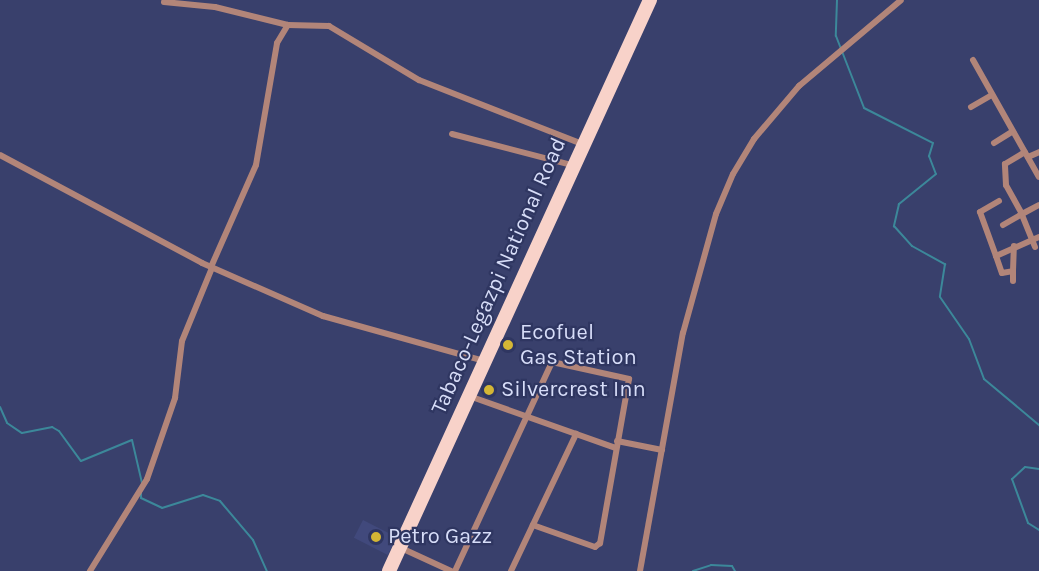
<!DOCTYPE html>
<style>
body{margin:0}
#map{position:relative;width:1039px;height:571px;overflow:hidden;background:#39406c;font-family:Karla,sans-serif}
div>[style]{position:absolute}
.built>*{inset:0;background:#41497c;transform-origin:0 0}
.stream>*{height:2px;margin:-1px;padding:0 1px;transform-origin:1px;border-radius:1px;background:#3c889a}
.minor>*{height:6px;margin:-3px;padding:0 3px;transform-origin:3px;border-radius:3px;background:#b28579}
.primary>*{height:14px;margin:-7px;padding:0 7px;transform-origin:7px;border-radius:7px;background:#f8d2c9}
.dots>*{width:16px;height:16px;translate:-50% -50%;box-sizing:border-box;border:3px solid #2f3661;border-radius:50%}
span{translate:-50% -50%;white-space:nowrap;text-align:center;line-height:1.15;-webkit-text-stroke:4.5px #2f3661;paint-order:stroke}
.street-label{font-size:22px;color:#d7ddf8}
.poi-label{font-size:22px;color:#d7ddf8}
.left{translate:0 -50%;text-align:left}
</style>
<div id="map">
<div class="built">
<div style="left:363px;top:520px;width:38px;height:20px;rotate:27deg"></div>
</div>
<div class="stream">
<div style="left:837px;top:0;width:36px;rotate:92deg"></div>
<div style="left:836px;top:36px;width:77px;rotate:68.7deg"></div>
<div style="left:864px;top:108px;width:77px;rotate:26.9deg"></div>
<div style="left:933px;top:143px;width:14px;rotate:107deg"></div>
<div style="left:929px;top:156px;width:19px;rotate:69deg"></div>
<div style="left:936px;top:174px;width:48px;rotate:141deg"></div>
<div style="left:899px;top:204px;width:23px;rotate:103deg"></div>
<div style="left:894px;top:226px;width:27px;rotate:48deg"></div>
<div style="left:912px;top:246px;width:38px;rotate:29deg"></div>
<div style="left:945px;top:264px;width:33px;rotate:99deg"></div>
<div style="left:940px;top:297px;width:51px;rotate:55.4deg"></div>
<div style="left:969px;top:339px;width:43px;rotate:69.4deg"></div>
<div style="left:984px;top:379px;width:72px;rotate:39.9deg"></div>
<div style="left:0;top:407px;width:17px;rotate:66deg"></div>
<div style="left:7px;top:423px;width:18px;rotate:34deg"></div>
<div style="left:22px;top:433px;width:31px;rotate:-11deg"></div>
<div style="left:52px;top:427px;width:8px;rotate:30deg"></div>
<div style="left:59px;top:431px;width:37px;rotate:54deg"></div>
<div style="left:81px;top:461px;width:55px;rotate:-22.4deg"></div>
<div style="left:132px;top:440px;width:44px;rotate:76.9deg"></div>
<div style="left:1039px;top:469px;width:14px;rotate:-172deg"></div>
<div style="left:1025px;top:467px;width:18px;rotate:137deg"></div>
<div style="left:1012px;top:479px;width:47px;rotate:70deg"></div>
<div style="left:1028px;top:523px;width:13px;rotate:32deg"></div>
<div style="left:141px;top:491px;width:7px;rotate:90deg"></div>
<div style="left:141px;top:498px;width:23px;rotate:25deg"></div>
<div style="left:162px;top:508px;width:43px;rotate:-17.6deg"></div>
<div style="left:203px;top:495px;width:18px;rotate:19deg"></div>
<div style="left:220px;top:501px;width:51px;rotate:49.8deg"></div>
<div style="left:253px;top:540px;width:34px;rotate:66deg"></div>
<div style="left:693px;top:571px;width:19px;rotate:-18deg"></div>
<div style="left:711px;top:565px;width:21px;rotate:3deg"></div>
<div style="left:732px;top:566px;width:6px;rotate:59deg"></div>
</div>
<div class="minor">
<div style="left:164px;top:2px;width:51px;rotate:5.6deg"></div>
<div style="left:215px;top:7px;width:75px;rotate:13.9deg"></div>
<div style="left:288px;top:25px;width:41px;rotate:1.4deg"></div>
<div style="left:329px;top:26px;width:105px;rotate:31deg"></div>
<div style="left:419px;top:80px;width:175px;rotate:21.4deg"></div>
<div style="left:973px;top:60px;width:134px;rotate:60.6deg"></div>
<div style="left:971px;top:107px;width:24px;rotate:-30deg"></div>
<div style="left:452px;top:134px;width:124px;rotate:14.5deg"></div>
<div style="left:994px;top:143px;width:22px;rotate:-32deg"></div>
<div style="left:0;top:155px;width:229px;rotate:28.1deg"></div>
<div style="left:202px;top:263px;width:132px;rotate:23.7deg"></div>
<div style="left:323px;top:316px;width:167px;rotate:15.6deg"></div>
<div style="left:1028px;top:157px;width:12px;rotate:-24deg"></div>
<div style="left:999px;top:201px;width:22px;rotate:150deg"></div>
<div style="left:980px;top:212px;width:47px;rotate:70deg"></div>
<div style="left:996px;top:256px;width:47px;rotate:-23.8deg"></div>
<div style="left:1003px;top:225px;width:22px;rotate:-30deg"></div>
<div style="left:1022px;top:214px;width:33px;rotate:-119deg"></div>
<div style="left:1006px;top:185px;width:21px;rotate:-93deg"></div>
<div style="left:1005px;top:164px;width:23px;rotate:-31deg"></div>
<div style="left:1035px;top:247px;width:35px;rotate:-112deg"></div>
<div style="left:1022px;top:214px;width:19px;rotate:-28deg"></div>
<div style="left:996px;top:256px;width:18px;rotate:71deg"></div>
<div style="left:1002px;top:273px;width:11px;rotate:-10deg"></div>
<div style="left:1013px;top:271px;width:25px;rotate:-88deg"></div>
<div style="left:211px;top:267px;width:111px;rotate:-66.2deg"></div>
<div style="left:256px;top:165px;width:124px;rotate:-80.2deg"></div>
<div style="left:277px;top:43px;width:21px;rotate:-59deg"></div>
<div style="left:1013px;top:281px;width:10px;rotate:-90deg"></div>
<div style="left:469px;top:396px;width:156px;rotate:19.5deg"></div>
<div style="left:617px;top:441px;width:46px;rotate:11.3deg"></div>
<div style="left:401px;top:548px;width:55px;rotate:24.7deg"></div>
<div style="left:90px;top:571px;width:108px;rotate:-58.2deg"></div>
<div style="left:147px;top:479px;width:86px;rotate:-70.9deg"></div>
<div style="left:175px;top:398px;width:57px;rotate:-83deg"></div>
<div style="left:182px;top:341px;width:79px;rotate:-67.7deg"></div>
<div style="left:455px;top:571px;width:230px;rotate:-65.1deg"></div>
<div style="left:552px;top:362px;width:79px;rotate:12.4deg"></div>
<div style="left:629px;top:379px;width:167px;rotate:100deg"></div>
<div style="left:600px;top:543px;width:6px;rotate:141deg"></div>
<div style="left:595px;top:547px;width:66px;rotate:-160.5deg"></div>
<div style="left:511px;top:571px;width:152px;rotate:-64.6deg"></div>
<div style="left:640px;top:571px;width:242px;rotate:-79.8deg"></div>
<div style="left:683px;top:333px;width:123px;rotate:-74.5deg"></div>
<div style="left:716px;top:214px;width:43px;rotate:-67deg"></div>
<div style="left:733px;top:174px;width:41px;rotate:-59deg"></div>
<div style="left:754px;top:139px;width:70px;rotate:-49.7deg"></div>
<div style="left:799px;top:86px;width:133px;rotate:-40.1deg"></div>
</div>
<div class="primary">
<div style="left:389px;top:571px;width:628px;rotate:-65.44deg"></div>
</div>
<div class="dots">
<div style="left:508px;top:345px;background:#d4b635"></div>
<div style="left:489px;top:390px;background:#d4b635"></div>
<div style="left:376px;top:537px;background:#d4b635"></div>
</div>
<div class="street-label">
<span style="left:499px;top:276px;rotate:-66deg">Tabaco-Legazpi National Road</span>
</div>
<div class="poi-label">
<span class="left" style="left:520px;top:345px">Ecofuel<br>Gas Station</span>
<span class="left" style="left:501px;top:390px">Silvercrest Inn</span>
<span class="left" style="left:388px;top:537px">Petro Gazz</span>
</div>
</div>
